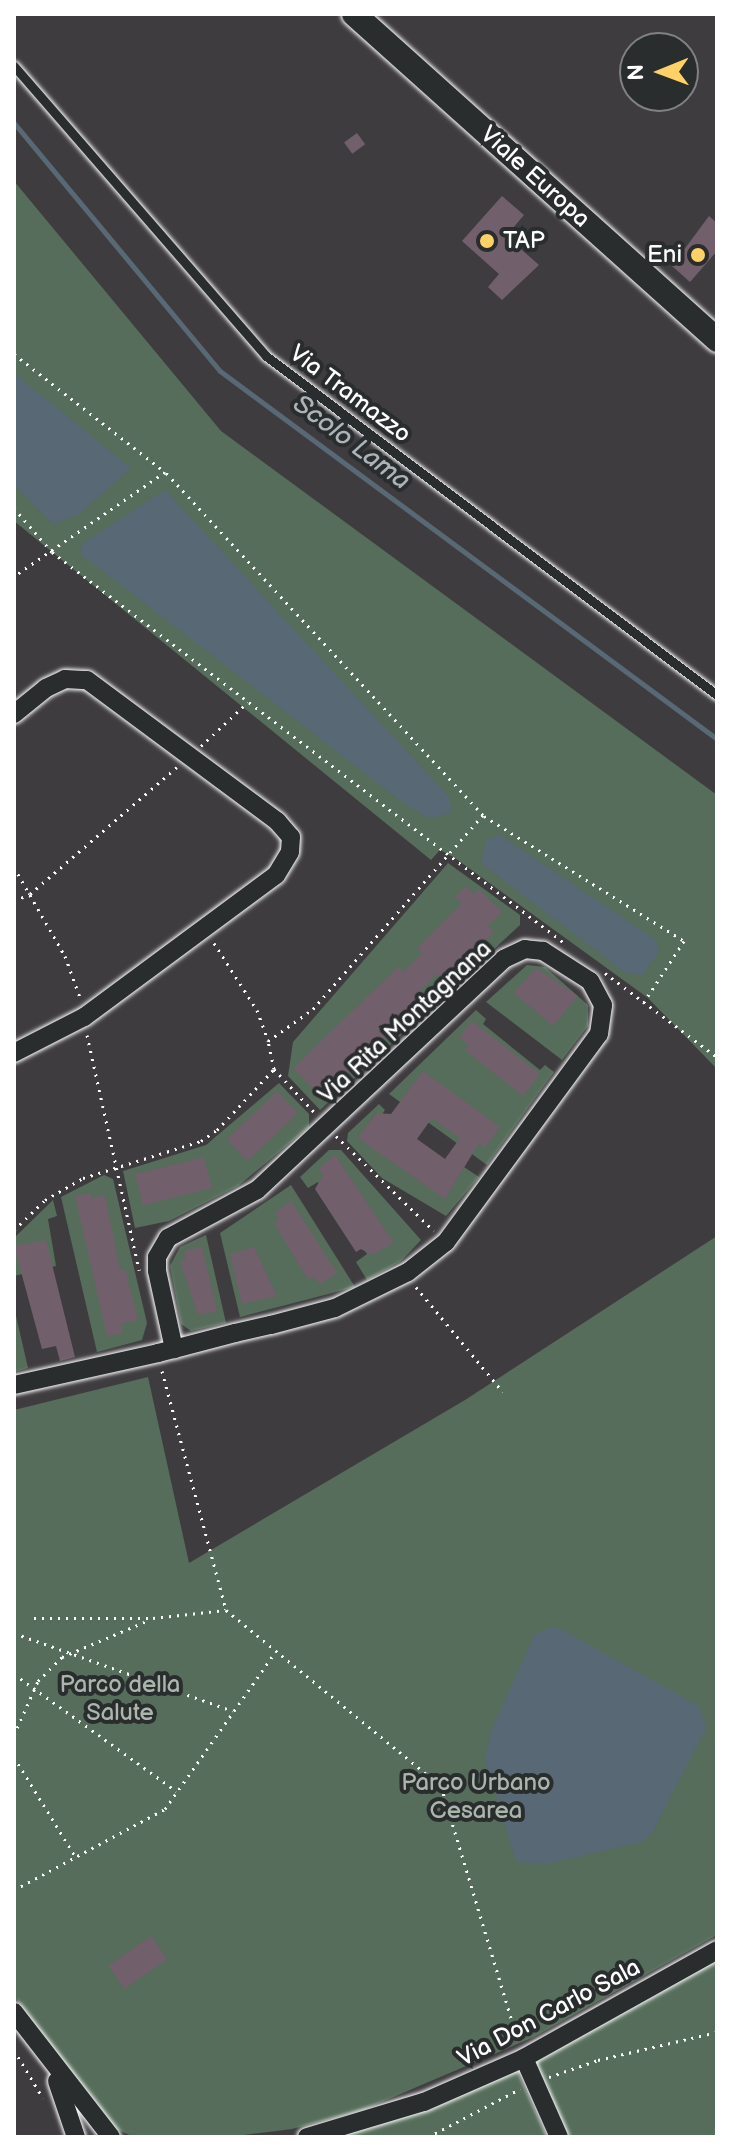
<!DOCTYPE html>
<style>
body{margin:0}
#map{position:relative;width:731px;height:2151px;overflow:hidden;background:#3f3c40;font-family:"Balsamiq Sans",sans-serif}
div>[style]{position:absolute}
.green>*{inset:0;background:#556d5a}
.water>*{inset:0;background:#586875}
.stream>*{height:5px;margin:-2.5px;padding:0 2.5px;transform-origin:2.5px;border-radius:2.5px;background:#586875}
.building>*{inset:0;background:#71606b;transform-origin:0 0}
.path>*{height:3px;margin-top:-1.5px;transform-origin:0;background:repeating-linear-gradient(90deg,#fff 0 2px,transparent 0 8px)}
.roads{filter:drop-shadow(0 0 2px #fff) drop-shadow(0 0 2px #fff)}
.lane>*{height:9px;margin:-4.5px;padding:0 4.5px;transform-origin:4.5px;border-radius:4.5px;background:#2a2d2e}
.street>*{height:18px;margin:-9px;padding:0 9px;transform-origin:9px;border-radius:9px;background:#2a2d2e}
.secondary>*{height:24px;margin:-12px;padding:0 12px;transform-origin:12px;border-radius:12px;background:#2a2d2e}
.dots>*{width:22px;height:22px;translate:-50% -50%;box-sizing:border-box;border:4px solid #2a2d2e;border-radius:50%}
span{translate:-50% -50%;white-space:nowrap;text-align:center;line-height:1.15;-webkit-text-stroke:8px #2a2d2e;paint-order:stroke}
.street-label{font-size:24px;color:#fff}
.poi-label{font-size:24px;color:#fff}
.left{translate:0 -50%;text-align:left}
.right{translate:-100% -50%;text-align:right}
.park-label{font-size:24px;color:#aab6ac}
.water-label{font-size:26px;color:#acb4ba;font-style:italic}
.frame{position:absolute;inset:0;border:16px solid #fff;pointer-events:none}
.north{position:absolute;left:619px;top:32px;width:80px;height:80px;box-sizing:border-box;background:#2a2d2e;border:2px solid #7f8182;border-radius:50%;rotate:269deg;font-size:22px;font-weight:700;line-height:32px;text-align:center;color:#fff}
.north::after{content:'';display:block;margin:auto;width:28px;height:36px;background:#ffd166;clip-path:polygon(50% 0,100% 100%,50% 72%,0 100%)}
</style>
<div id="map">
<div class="green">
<div style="clip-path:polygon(14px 181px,221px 431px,717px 795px,717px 1069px,648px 998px,455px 858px,440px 850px,431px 860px,14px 521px)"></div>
<div style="clip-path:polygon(448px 863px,520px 915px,520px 925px,320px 1110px,288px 1076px,293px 1042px)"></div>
<div style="clip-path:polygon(527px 965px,545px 967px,588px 1005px,588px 1026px,562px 1060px,486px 1002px)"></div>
<div style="clip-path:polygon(476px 1010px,486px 1019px,483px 1024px,540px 1070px,545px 1065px,554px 1072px,487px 1165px,389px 1094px)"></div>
<div style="clip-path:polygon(279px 1083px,309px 1114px,309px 1127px,238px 1186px,169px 1221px,135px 1228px,123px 1171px,206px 1145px)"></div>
<div style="clip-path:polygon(379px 1104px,385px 1110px,381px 1116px,376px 1113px,359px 1138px,445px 1198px,464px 1167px,479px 1177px,446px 1216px,382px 1178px,347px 1141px,348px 1133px)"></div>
<div style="clip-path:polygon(329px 1150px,341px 1150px,421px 1240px,401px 1261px,367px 1280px,356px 1262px,367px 1254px,318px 1182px,308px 1188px,300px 1177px)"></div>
<div style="clip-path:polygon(104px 1175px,113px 1179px,147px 1323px,142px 1340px,97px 1352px,61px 1197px)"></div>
<div style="clip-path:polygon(291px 1185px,355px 1287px,240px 1317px,220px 1233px)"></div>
<div style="clip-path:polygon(53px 1200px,57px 1216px,48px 1219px,56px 1266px,14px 1276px,14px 1238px)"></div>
<div style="clip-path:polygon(206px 1235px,226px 1323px,191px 1331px,181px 1324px,170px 1266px,180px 1247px)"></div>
<div style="clip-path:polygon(717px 1236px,717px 1935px,534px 2037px,363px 2110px,292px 2129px,227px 2137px,133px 2137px,111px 2126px,14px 1996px,14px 1410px,148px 1377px,189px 1563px,465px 1400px)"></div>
<div style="clip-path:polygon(14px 1307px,28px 1368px,14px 1372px)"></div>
<div style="clip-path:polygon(717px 1955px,717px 2137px,565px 2137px,535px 2068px,539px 2055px)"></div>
<div style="clip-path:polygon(517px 2071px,547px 2137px,333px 2137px)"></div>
</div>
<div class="water">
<div style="clip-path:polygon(14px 373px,131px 468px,78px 515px,53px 525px,14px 484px)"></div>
<div style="clip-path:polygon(165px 490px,450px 798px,451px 813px,429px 818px,409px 807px,82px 555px,82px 544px)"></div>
<div style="clip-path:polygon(500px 835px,656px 940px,659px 952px,643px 975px,626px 973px,481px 863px,486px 840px)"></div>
<div style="clip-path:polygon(555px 1626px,699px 1706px,706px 1728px,652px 1833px,641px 1842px,547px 1864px,516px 1862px,485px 1759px,491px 1731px,534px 1635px)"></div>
</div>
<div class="stream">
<div style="left:14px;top:123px;width:322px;rotate:50.3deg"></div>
<div style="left:220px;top:371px;width:618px;rotate:36.52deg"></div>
</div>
<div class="building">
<div style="left:357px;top:133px;width:14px;height:16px;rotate:54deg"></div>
<div style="clip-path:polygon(502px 196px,524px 215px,506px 236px,539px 265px,502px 300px,488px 287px,499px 274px,462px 241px)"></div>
<div style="clip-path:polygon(709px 216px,717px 223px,717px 251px,690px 282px,672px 266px)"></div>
<div style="clip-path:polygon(466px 886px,474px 894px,479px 889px,502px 912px,488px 926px,494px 932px,443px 980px,437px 974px,420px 991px,427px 998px,322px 1098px,293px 1068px,398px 967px,403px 972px,422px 953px,417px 948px,462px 903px,455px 897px)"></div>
<div style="clip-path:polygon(536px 968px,578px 996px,553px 1026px,514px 993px)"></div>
<div style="clip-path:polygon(472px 1021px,540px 1074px,523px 1096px,465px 1050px,469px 1045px,459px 1037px)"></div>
<div style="clip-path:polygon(evenodd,423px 1071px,500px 1127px,485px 1148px,479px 1143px,445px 1199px,358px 1138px,376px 1113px,391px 1114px,423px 1071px,432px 1118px,460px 1138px,445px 1159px,417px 1139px,432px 1118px)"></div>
<div style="left:277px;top:1091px;width:30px;height:70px;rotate:46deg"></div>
<div style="clip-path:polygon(335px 1155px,394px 1243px,372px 1255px,361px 1249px,356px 1252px,315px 1189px,323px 1175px,319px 1168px)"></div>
<div style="left:204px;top:1157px;width:32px;height:71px;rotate:76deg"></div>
<div style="clip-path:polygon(90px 1193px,92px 1198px,105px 1195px,120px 1270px,125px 1269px,138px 1320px,121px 1324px,123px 1333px,107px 1336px,75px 1196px)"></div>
<div style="clip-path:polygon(291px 1201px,337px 1273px,320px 1284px,313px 1277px,308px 1280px,274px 1223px,279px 1220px,275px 1212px)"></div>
<div style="clip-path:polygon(46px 1240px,75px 1357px,60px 1361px,56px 1346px,42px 1349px,14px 1246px)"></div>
<div style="clip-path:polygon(202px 1247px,217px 1311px,198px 1315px,180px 1261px,186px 1260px,184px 1251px)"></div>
<div style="clip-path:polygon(254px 1247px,277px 1296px,242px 1304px,230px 1254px)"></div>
<div style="left:151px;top:1936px;width:28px;height:52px;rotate:55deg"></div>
</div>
<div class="path">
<div style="left:14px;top:354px;width:192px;rotate:38deg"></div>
<div style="left:165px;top:472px;width:183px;rotate:145.4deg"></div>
<div style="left:14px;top:508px;width:58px;rotate:49.2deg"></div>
<div style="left:52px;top:552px;width:643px;rotate:37.35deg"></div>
<div style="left:201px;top:746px;width:64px;rotate:-43.1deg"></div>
<div style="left:484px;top:816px;width:236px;rotate:32deg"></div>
<div style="left:684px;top:941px;width:73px;rotate:123.3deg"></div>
<div style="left:14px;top:867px;width:103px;rotate:60.2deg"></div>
<div style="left:65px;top:956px;width:47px;rotate:70deg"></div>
<div style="left:14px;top:901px;width:17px;rotate:-24deg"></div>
<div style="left:30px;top:894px;width:194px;rotate:-40.8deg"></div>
<div style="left:214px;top:943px;width:80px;rotate:57.3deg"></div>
<div style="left:257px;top:1010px;width:33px;rotate:70deg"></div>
<div style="left:605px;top:973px;width:140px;rotate:36.9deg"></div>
<div style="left:87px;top:1035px;width:241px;rotate:77.5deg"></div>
<div style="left:274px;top:1069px;width:60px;rotate:47deg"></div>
<div style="left:336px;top:1136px;width:136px;rotate:44.1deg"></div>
<div style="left:14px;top:1230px;width:43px;rotate:-44.1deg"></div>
<div style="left:45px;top:1200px;width:44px;rotate:-30.1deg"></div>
<div style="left:83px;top:1178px;width:124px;rotate:-17.4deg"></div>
<div style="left:201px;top:1141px;width:19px;rotate:-35deg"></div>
<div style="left:217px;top:1130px;width:83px;rotate:-46.9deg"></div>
<div style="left:274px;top:1069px;width:29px;rotate:-102deg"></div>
<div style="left:268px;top:1041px;width:55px;rotate:-35.4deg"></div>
<div style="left:313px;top:1009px;width:258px;rotate:-48.8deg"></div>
<div style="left:483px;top:815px;width:468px;rotate:-132.8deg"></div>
<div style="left:416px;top:1287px;width:136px;rotate:50.4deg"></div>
<div style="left:162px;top:1371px;width:247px;rotate:75deg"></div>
<div style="left:226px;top:1610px;width:278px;rotate:39.3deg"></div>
<div style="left:441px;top:1786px;width:266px;rotate:73.2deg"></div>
<div style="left:34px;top:1618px;width:119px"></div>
<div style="left:153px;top:1618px;width:73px;rotate:-6.3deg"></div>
<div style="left:14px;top:1633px;width:232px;rotate:19.6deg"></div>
<div style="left:14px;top:1674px;width:200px;rotate:35.8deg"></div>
<div style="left:14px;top:1735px;width:59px;rotate:-66deg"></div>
<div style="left:38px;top:1681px;width:34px;rotate:-45deg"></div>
<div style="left:62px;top:1657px;width:95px;rotate:-23deg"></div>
<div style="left:14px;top:1757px;width:116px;rotate:58.4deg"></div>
<div style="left:14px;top:1890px;width:171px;rotate:-28.2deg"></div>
<div style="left:165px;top:1809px;width:189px;rotate:-54.9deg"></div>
<div style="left:14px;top:2050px;width:56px;rotate:58.9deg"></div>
<div style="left:549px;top:2077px;width:52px;rotate:-19.1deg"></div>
<div style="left:598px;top:2060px;width:122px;rotate:-13.2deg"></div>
<div style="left:428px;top:2137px;width:104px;rotate:-27.6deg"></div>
</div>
<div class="roads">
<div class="lane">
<div style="left:14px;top:66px;width:384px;rotate:49deg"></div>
<div style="left:266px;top:356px;width:564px;rotate:36.93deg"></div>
</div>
<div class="street">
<div style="left:14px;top:714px;width:41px;rotate:-39.1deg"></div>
<div style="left:46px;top:688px;width:21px;rotate:-25deg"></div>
<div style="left:65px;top:679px;width:22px;rotate:3deg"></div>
<div style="left:87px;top:680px;width:237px;rotate:36.6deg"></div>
<div style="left:277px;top:821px;width:21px;rotate:49deg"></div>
<div style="left:291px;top:837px;width:15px;rotate:94deg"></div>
<div style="left:290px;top:852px;width:27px;rotate:121deg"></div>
<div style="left:276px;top:875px;width:239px;rotate:143.5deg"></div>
<div style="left:84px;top:1017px;width:79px;rotate:152.8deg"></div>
<div style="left:14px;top:1385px;width:148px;rotate:-12.5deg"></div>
<div style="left:158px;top:1353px;width:16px;rotate:-14deg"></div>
<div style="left:174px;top:1349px;width:63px;rotate:-14.7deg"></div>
<div style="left:235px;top:1333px;width:37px;rotate:-13deg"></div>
<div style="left:271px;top:1325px;width:66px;rotate:-14.9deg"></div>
<div style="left:335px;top:1308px;width:81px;rotate:-26.3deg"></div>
<div style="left:408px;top:1272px;width:48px;rotate:-38.3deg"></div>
<div style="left:446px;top:1242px;width:258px;rotate:-53.7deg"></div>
<div style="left:599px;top:1034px;width:29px;rotate:-82deg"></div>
<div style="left:603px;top:1005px;width:27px;rotate:-118deg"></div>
<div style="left:590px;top:981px;width:56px;rotate:-147.4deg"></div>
<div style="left:543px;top:951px;width:18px;rotate:-174deg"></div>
<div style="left:525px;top:949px;width:23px;rotate:155deg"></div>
<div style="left:504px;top:959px;width:338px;rotate:136.9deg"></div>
<div style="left:257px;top:1190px;width:101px;rotate:151.7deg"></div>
<div style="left:168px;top:1238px;width:22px;rotate:120deg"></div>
<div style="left:157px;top:1257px;width:14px;rotate:90deg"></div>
<div style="left:157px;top:1271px;width:80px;rotate:77.7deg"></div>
<div style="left:14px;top:2012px;width:158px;rotate:52.2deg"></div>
<div style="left:524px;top:2058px;width:86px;rotate:66.1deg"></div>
<div style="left:57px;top:2081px;width:59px;rotate:71.3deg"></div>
<div style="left:307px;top:2137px;width:122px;rotate:-16.7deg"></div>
<div style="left:424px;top:2102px;width:109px;rotate:-23.7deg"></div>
<div style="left:524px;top:2058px;width:221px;rotate:-29.2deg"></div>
</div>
<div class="secondary">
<div style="left:354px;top:14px;width:488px;rotate:41.9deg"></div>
</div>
</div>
<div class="dots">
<div style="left:487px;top:241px;background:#ffd166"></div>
<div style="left:698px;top:255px;background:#ffd166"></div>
</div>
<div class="street-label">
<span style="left:535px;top:177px;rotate:42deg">Viale Europa</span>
<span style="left:350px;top:394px;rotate:37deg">Via Tramazzo</span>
<span style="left:405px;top:1022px;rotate:-43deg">Via Rita Montagnana</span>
<span style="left:549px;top:2013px;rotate:-28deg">Via Don Carlo Sala</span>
</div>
<div class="poi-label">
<span class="left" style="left:503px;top:241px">TAP</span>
<span class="right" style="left:682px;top:255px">Eni</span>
</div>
<div class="park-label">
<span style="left:120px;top:1699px">Parco della<br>Salute</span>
<span style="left:476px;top:1797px">Parco Urbano<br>Cesarea</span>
</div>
<div class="water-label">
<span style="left:351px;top:443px;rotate:37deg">Scolo Lama</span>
</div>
<div class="frame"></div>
<div class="north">N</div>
</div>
